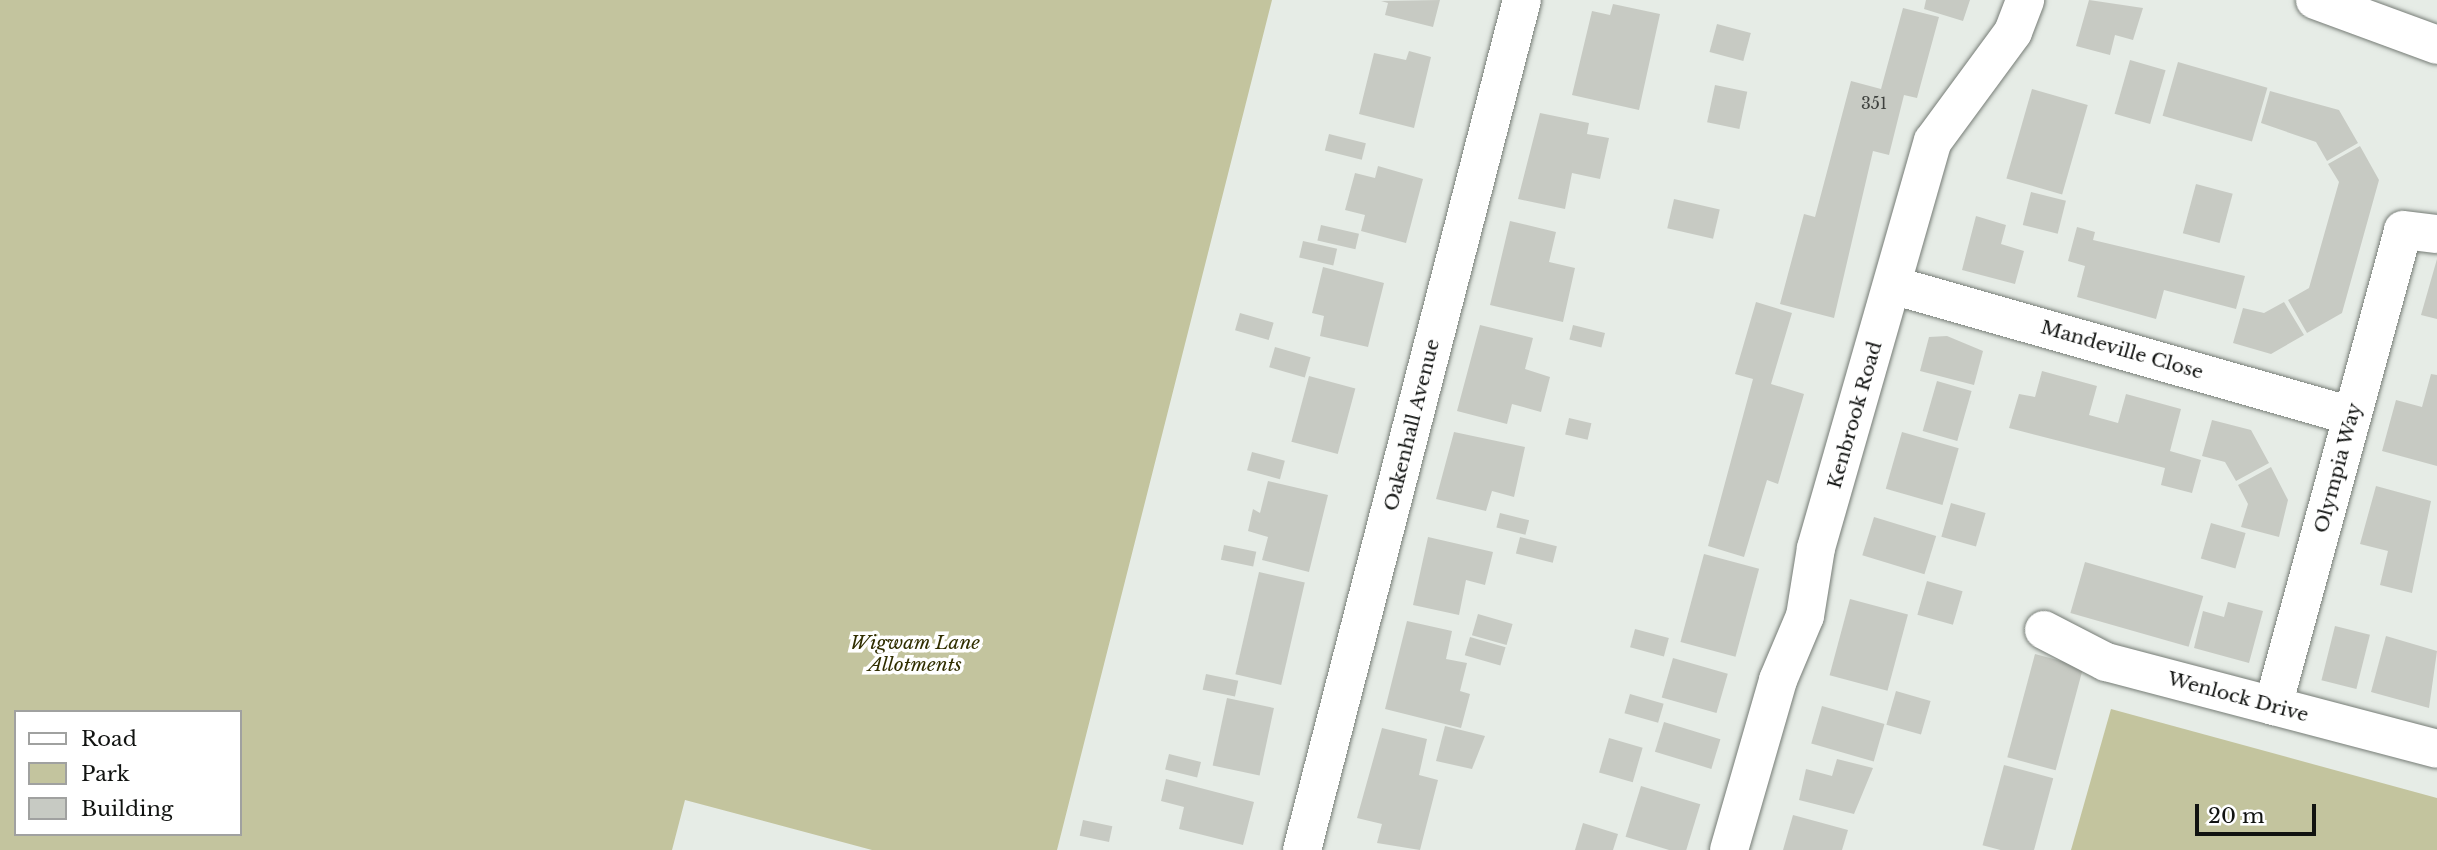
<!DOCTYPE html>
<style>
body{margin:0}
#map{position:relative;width:2437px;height:850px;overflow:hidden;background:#e6ece6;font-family:"Libre Baskerville",serif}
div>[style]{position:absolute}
.green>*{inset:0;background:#c3c49e}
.building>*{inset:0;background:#c7cac3;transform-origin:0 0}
.roads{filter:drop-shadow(0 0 2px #767c76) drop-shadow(0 0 2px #767c76)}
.minor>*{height:38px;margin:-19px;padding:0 19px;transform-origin:19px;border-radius:19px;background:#fff}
span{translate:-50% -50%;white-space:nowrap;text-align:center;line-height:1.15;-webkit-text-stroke:7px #fff;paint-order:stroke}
.number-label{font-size:16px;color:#3e413e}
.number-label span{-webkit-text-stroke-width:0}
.street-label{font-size:19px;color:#111311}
.park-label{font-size:19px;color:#302e00;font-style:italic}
.legend{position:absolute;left:14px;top:710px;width:228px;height:126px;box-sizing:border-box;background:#fff;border:2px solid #a0a1a0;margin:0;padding:9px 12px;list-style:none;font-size:21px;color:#111311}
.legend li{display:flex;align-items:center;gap:14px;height:35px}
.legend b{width:35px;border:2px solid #a0a1a0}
.scale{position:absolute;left:2195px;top:804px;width:121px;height:32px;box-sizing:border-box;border:4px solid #111311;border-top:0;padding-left:9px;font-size:21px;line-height:24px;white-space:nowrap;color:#111311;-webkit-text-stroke:5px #fff;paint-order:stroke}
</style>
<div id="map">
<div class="green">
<div style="clip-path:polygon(evenodd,0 0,1272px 0,1057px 850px,872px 850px,685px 800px,672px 850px,0 850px,0 0,16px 712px,240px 712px,240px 834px,16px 834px,16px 712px)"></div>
<div style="clip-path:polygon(2111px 709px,2437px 798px,2437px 850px,2071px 850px)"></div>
</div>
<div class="building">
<div style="clip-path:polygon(1440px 0,1433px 27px,1385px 15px,1388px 3px,1381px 1px)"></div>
<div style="clip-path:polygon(1926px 0,1970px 0,1963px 21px,1924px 9px)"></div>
<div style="clip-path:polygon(2089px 0,2143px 8px,2133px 40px,2115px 35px,2110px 55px,2076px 46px)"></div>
<div style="clip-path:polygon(1613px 4px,1660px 14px,1639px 110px,1572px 95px,1592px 11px,1610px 15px)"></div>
<div style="clip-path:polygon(1903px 8px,1939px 17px,1917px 98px,1904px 95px,1889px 155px,1873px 151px,1834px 318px,1780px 304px,1804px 214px,1815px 217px,1851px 81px,1881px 89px)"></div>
<div style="left:1717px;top:24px;width:35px;height:29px;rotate:15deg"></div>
<div style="clip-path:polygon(1409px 51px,1431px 57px,1414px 128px,1359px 114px,1374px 53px,1406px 60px)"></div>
<div style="left:2130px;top:60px;width:37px;height:56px;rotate:16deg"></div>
<div style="left:2178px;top:62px;width:93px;height:56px;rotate:16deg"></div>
<div style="left:1715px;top:85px;width:33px;height:38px;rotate:12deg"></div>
<div style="left:2032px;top:89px;width:58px;height:93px;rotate:16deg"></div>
<div style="clip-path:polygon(2270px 91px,2339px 110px,2358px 143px,2327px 161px,2316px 142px,2261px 123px)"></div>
<div style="clip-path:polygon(1540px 113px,1589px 123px,1587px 134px,1609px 138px,1600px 179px,1572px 173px,1565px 209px,1518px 199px)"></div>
<div style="left:1329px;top:134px;width:38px;height:17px;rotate:14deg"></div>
<div style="clip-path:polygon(2360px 146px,2379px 180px,2342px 313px,2307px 333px,2288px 300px,2309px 288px,2339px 182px,2328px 164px)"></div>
<div style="clip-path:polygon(1378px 166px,1423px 179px,1406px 243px,1361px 231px,1365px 215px,1345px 210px,1355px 173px,1375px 178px)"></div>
<div style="left:2196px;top:184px;width:38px;height:51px;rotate:15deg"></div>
<div style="left:2031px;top:192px;width:36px;height:34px;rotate:14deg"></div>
<div style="left:1674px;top:199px;width:47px;height:30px;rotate:13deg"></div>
<div style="clip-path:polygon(1976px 216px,2006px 225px,2001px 244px,2024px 251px,2015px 284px,1962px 270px)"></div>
<div style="clip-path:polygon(1510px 221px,1556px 232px,1549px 262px,1575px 268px,1563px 322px,1490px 305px)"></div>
<div style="left:1321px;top:225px;width:39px;height:16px;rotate:13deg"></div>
<div style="clip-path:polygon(2077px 227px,2095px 232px,2093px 240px,2245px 276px,2236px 309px,2164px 290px,2156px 319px,2077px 297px,2085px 266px,2068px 261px)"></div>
<div style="left:1303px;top:241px;width:35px;height:17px;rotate:13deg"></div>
<div style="clip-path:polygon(2437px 259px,2437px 319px,2421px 315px)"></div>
<div style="clip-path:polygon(1323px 267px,1384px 283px,1368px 347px,1320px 336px,1324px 316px,1312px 313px)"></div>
<div style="clip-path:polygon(1756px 302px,1792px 313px,1771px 384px,1804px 394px,1778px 484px,1767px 480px,1744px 557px,1708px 546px,1753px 379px,1735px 374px)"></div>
<div style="clip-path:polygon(2284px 302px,2304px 335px,2271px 354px,2233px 343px,2243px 308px,2264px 313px)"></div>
<div style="left:1240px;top:313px;width:35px;height:18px;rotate:16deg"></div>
<div style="clip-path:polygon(1480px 325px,1533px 338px,1525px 369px,1550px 377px,1541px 412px,1512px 404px,1507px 424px,1457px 411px)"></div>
<div style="left:1573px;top:325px;width:33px;height:15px;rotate:14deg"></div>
<div style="clip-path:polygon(1947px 336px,1983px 351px,1974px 385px,1920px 371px,1929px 337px)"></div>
<div style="left:1275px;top:347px;width:37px;height:21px;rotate:16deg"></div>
<div style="clip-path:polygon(2042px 371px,2097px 386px,2089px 415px,2118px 423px,2126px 394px,2181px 409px,2170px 451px,2201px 460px,2192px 493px,2161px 485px,2165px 468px,2009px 428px,2019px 394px,2035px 397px)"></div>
<div style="clip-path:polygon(2431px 374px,2437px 375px,2437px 466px,2382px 451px,2396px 400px,2422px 407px)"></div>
<div style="left:1309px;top:376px;width:48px;height:68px;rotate:15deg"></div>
<div style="left:1937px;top:381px;width:36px;height:52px;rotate:16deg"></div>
<div style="left:1569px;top:418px;width:23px;height:17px;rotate:13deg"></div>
<div style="clip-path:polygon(2212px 420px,2251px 430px,2269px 463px,2236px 481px,2225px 462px,2202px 456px)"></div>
<div style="clip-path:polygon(1454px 432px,1525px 447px,1514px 497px,1492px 491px,1486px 511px,1436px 499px)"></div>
<div style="left:1902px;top:432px;width:59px;height:59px;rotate:16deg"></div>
<div style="left:1252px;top:452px;width:34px;height:19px;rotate:15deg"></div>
<div style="clip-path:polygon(2271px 467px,2288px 500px,2279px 537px,2241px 527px,2248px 504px,2238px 485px)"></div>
<div style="clip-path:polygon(1268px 481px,1328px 495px,1309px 572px,1262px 560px,1268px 537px,1248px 531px,1253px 509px,1260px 513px)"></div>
<div style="clip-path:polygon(2376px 486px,2431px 501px,2412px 593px,2380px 585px,2388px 551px,2360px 544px)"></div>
<div style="left:1951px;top:503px;width:36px;height:35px;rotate:16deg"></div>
<div style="left:1500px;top:513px;width:30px;height:15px;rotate:14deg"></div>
<div style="left:1874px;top:517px;width:65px;height:40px;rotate:17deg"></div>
<div style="left:2211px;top:523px;width:36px;height:37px;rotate:16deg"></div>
<div style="clip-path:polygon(1428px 537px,1493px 552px,1485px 585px,1466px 580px,1459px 615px,1413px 605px)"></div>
<div style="left:1520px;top:537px;width:38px;height:17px;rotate:14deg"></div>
<div style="left:1224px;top:545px;width:33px;height:15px;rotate:12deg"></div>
<div style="left:1704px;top:554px;width:57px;height:91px;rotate:15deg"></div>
<div style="left:2085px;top:562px;width:123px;height:53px;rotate:16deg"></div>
<div style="left:1259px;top:572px;width:47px;height:105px;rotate:13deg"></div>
<div style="left:1927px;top:581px;width:37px;height:35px;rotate:16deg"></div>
<div style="left:1850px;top:599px;width:60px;height:79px;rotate:15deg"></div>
<div style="clip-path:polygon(2228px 602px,2263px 611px,2249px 663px,2194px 648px,2203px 611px,2224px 617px)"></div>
<div style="left:1478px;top:614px;width:36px;height:22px;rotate:16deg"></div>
<div style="clip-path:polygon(1407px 621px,1452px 631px,1446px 659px,1467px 663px,1460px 691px,1470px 694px,1461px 728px,1385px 709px)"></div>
<div style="left:2335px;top:626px;width:36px;height:56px;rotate:14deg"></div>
<div style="left:1635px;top:629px;width:35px;height:19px;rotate:15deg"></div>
<div style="clip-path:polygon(2386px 636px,2437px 651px,2429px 708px,2371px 692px)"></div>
<div style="left:1470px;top:637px;width:37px;height:19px;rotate:16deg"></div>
<div style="left:2035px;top:654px;width:50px;height:107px;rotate:15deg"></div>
<div style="left:1673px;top:658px;width:57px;height:41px;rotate:16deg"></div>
<div style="left:1206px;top:674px;width:33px;height:16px;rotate:12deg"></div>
<div style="left:1896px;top:691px;width:36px;height:35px;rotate:16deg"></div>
<div style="left:1630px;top:694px;width:35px;height:20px;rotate:16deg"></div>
<div style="left:1227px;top:698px;width:48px;height:69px;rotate:12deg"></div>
<div style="left:1822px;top:706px;width:65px;height:39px;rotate:16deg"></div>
<div style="left:1664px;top:722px;width:59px;height:31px;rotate:17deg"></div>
<div style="clip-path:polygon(1445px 726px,1485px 736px,1472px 769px,1436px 761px)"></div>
<div style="clip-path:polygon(1382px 728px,1427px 739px,1419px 775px,1438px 780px,1420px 850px,1377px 843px,1382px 824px,1357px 818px)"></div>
<div style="left:1609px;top:738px;width:35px;height:36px;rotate:16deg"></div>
<div style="left:1169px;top:754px;width:33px;height:16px;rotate:14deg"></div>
<div style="clip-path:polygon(1837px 759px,1873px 768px,1854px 814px,1799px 800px,1806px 769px,1832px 776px)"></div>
<div style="left:2004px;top:765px;width:51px;height:83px;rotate:15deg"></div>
<div style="clip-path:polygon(1166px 779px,1254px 802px,1243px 845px,1179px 829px,1184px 807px,1161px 801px)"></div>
<div style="left:1641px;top:786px;width:62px;height:53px;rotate:17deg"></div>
<div style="clip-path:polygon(1793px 815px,1848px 830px,1842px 850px,1783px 850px)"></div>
<div style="left:1083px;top:820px;width:30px;height:16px;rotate:12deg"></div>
<div style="clip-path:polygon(1583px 823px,1618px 834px,1613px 850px,1575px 850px)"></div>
</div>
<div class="roads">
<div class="minor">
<div style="left:2315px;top:0;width:130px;rotate:20.2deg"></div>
<div style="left:1892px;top:285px;width:478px;rotate:15.9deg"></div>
<div style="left:2044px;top:630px;width:70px;rotate:27.3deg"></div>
<div style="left:2106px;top:662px;width:342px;rotate:14.7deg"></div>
<div style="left:2273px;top:706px;width:493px;rotate:-74.7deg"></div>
<div style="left:2403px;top:230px;width:34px;rotate:7deg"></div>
<div style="left:1302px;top:850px;width:878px;rotate:-75.49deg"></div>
<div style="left:1729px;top:850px;width:177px;rotate:-73.9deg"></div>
<div style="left:1778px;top:680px;width:69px;rotate:-67.1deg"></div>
<div style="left:1805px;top:616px;width:69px;rotate:-80.8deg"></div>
<div style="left:1816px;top:548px;width:423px;rotate:-74deg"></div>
<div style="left:1933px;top:141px;width:135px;rotate:-53.7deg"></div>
<div style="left:2013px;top:32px;width:34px;rotate:-69deg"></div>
</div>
</div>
<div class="number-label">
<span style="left:1874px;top:103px">351</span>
</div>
<div class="street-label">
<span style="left:2122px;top:350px;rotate:16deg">Mandeville Close</span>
<span style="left:1855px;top:415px;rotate:-74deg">Kenbrook Road</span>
<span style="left:1412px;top:425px;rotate:-76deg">Oakenhall Avenue</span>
<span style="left:2338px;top:468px;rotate:-75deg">Olympia Way</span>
<span style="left:2238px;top:697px;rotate:15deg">Wenlock Drive</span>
</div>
<div class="park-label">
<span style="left:915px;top:654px">Wigwam Lane<br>Allotments</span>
</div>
<ul class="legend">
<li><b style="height:9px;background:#fff"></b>Road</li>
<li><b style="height:19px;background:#c3c49e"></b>Park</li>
<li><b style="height:19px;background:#c7cac3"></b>Building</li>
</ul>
<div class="scale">20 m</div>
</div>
